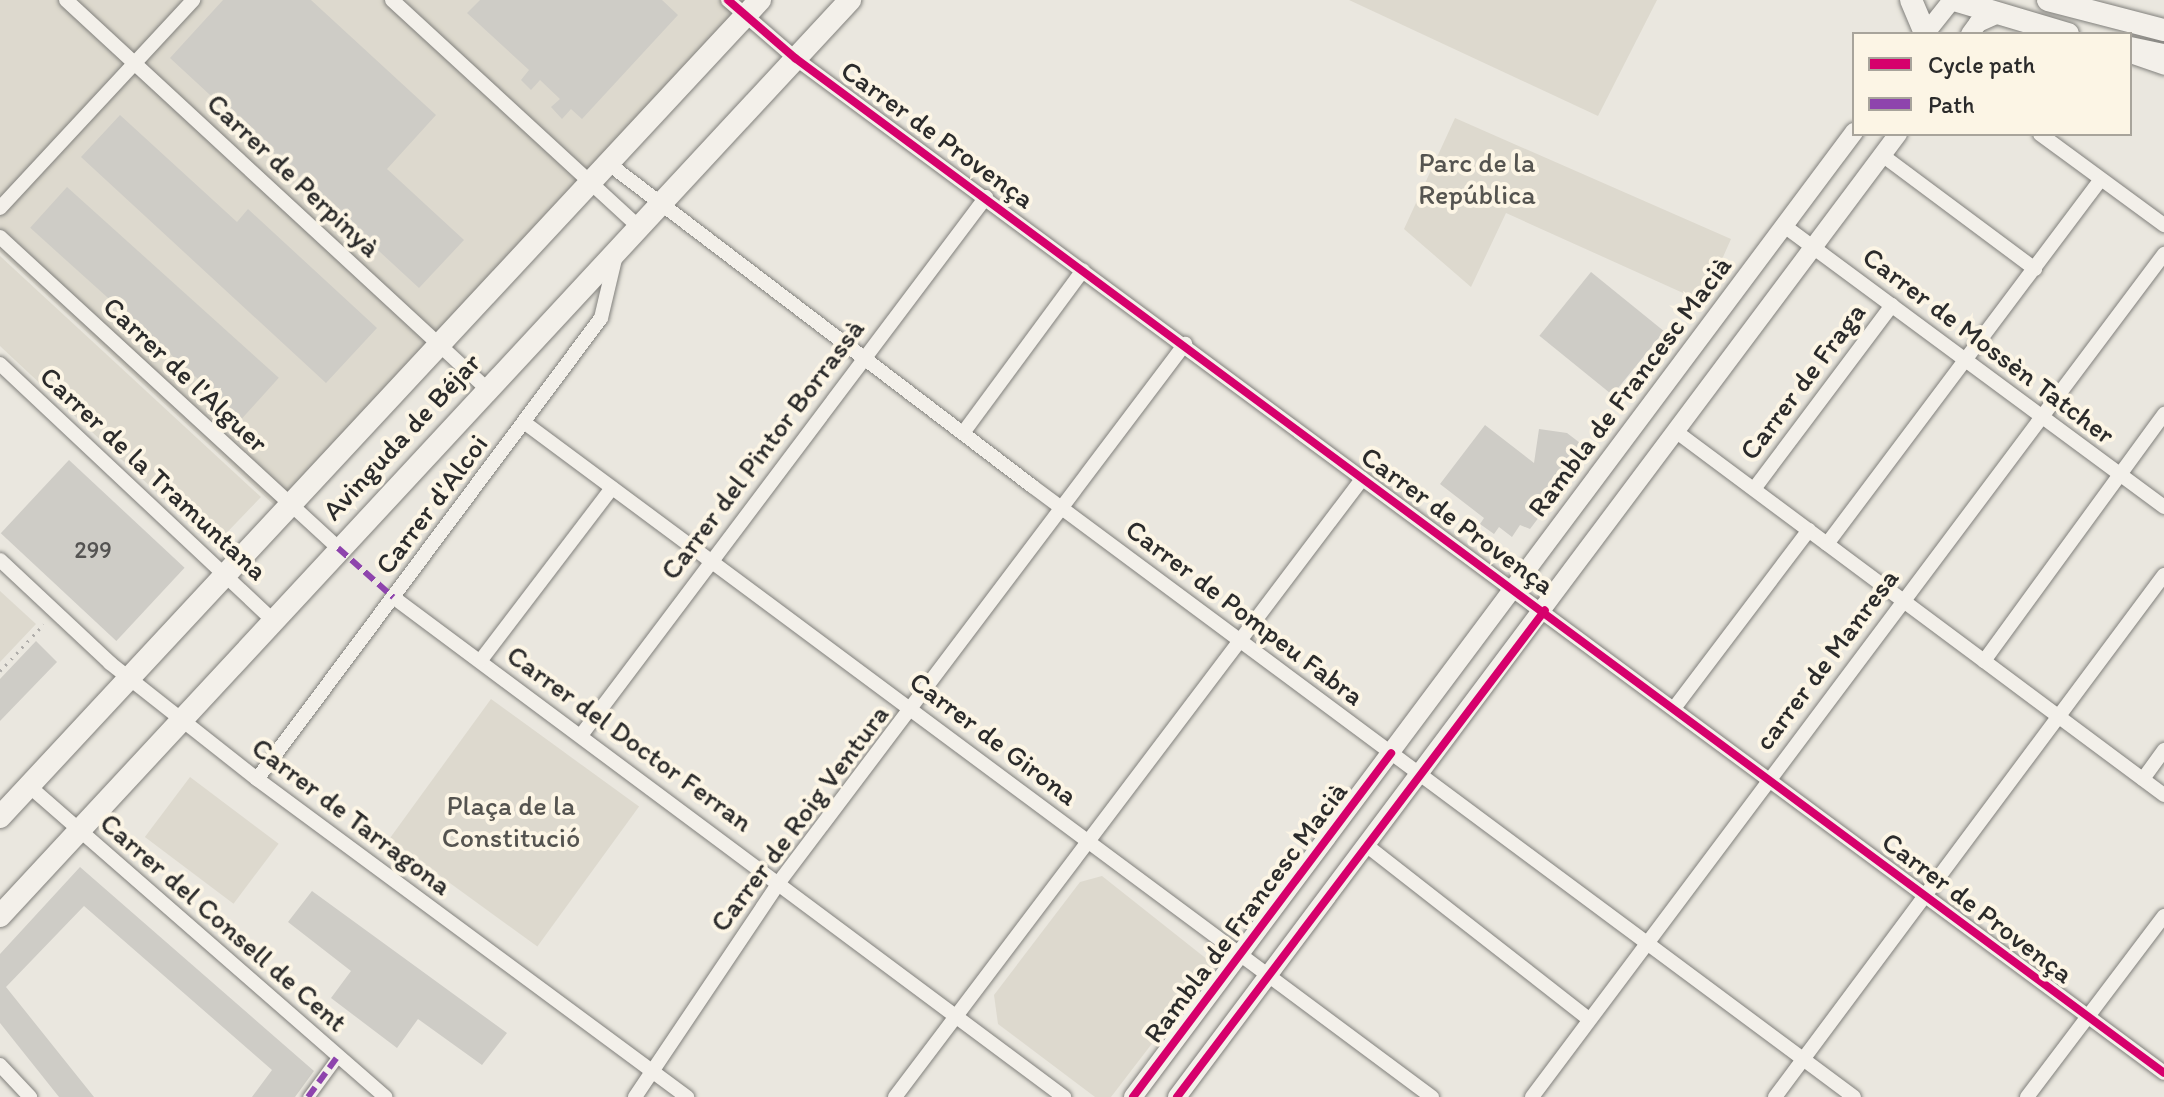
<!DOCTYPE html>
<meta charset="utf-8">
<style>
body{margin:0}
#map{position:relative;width:2164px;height:1097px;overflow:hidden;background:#eae7df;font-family:Itim,sans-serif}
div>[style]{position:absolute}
.built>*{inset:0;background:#ddd9ce;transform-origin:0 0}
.building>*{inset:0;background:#ceccc6;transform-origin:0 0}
.path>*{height:3px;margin-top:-1.5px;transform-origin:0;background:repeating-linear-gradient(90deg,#aeaca9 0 2px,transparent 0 8px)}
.roads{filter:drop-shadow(0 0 2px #81807c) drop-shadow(0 0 2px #81807c)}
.pedestrian>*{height:11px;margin:-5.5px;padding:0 5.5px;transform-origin:5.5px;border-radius:5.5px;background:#f3f0ea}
.minor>*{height:14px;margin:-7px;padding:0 7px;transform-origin:7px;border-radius:7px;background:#f3f0ea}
.tertiary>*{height:18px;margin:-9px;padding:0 9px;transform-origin:9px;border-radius:9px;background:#f3f0ea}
.secondary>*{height:22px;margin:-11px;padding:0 11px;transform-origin:11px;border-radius:11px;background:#f3f0ea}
.quiet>*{height:6px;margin-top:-3px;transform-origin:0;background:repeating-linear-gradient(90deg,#8e44ad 0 12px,transparent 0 18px)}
.cycleway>*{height:8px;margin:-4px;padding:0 4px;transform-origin:4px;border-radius:4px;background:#d6006c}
span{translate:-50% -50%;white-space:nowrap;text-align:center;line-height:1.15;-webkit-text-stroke:8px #fcf5e5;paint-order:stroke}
.number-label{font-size:24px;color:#545352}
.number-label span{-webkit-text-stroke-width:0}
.street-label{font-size:28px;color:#2b2b2b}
.park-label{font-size:28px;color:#555450}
.legend{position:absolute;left:1852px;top:32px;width:280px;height:104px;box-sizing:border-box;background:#fcf5e5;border:2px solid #a8a49b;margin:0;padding:10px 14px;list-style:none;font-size:24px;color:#2b2b2b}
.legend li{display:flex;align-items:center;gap:16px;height:40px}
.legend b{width:40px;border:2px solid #a8a49b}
</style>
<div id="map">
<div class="built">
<div style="clip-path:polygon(0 0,748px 0,286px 516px,0 252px)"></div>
<div style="clip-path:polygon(1349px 0,1657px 0,1598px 116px)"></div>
<div style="clip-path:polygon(1455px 118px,1731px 239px,1703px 302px,1506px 213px,1471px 287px,1404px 229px)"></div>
<div style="clip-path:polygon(0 256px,261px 497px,214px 546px,0 346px)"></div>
<div style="clip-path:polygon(0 591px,36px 624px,0 662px)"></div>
<div style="left:491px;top:699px;width:183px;height:173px;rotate:36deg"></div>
<div style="left:190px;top:777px;width:111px;height:75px;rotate:37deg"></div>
<div style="clip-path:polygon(1102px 876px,1213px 964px,1111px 1097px,1095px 1097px,998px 1024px,994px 995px,1080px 882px)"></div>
</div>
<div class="building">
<div style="clip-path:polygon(223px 0,311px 0,436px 115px,387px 169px,464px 240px,419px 288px,170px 58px)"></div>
<div style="clip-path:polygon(480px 0,662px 0,678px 15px,582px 119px,571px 109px,562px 119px,551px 107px,560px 99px,540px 80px,531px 90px,521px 80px,529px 70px,467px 13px)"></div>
<div style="clip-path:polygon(120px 115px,237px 222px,248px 209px,377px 328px,326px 383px,81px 157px)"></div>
<div style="left:67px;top:187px;width:285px;height:55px;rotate:42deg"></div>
<div style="left:1591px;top:272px;width:94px;height:82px;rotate:39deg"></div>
<div style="clip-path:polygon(1485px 425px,1534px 463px,1539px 429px,1567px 433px,1584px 446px,1575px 459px,1580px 463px,1530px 529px,1520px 525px,1512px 537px,1499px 527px,1494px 534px,1480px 524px,1484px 518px,1440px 484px)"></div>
<div style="left:69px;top:460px;width:158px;height:100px;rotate:43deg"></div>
<div style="clip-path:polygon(36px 641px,57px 662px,0 721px,0 679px)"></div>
<div style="clip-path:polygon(80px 867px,314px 1071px,295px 1097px,252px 1097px,272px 1070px,84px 906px,6px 987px,94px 1097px,59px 1097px,0 1023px,0 954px)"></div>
<div style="clip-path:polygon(312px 891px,507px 1033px,482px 1065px,418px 1019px,397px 1048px,331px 998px,351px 971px,288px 922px)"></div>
</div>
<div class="path">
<div style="left:0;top:671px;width:64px;rotate:-46.9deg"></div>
</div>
<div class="roads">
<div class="pedestrian">
<div style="left:308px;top:1097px;width:51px;rotate:-53.8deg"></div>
</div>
<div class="minor">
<div style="left:66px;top:0;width:572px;rotate:42.73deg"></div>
<div style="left:392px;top:0;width:334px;rotate:42.6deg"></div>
<div style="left:728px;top:0;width:89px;rotate:40.9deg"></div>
<div style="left:795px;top:58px;width:1704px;rotate:36.55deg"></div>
<div style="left:2130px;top:56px;width:36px;rotate:19deg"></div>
<div style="left:2040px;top:134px;width:154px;rotate:36.3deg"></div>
<div style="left:1882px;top:155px;width:191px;rotate:36.7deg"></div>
<div style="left:609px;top:164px;width:532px;rotate:37.28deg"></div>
<div style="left:1032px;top:486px;width:1024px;rotate:36.62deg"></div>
<div style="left:0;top:208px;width:284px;rotate:-47.1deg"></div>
<div style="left:1783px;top:225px;width:474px;rotate:36.5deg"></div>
<div style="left:0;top:237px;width:459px;rotate:42.6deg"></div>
<div style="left:0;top:364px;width:373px;rotate:43.2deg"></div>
<div style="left:525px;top:423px;width:1130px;rotate:36.62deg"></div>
<div style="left:963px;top:433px;width:202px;rotate:-53.6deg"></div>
<div style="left:1678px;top:433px;width:606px;rotate:36.68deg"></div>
<div style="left:1754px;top:489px;width:230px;rotate:-53.1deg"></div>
<div style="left:1827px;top:544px;width:456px;rotate:-53.1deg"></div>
<div style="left:0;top:560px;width:151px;rotate:43.1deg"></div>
<div style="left:110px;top:663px;width:187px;rotate:38.3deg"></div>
<div style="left:257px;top:779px;width:535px;rotate:36.48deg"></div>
<div style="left:393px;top:597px;width:837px;rotate:36.69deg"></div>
<div style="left:481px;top:660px;width:216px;rotate:-52.7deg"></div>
<div style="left:1984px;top:661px;width:306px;rotate:-53.9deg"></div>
<div style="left:1675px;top:707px;width:222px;rotate:-52.9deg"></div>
<div style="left:582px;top:734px;width:672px;rotate:-53.04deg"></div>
<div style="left:257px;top:779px;width:575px;rotate:-53.27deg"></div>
<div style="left:601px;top:318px;width:65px;rotate:-76.6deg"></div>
<div style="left:2143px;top:779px;width:36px;rotate:-54deg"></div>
<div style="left:29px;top:786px;width:473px;rotate:41.1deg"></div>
<div style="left:1366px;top:845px;width:283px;rotate:38deg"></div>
<div style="left:0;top:1065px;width:44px;rotate:46.8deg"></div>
<div style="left:635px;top:1097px;width:260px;rotate:-56.1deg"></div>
<div style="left:780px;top:881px;width:673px;rotate:-52.98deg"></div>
<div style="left:895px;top:1097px;width:775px;rotate:-52.92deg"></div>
<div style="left:1532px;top:1097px;width:1054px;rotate:-53.14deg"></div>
<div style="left:1775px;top:1097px;width:651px;rotate:-53.31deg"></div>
<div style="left:2027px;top:1097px;width:227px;rotate:-52.9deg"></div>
</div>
<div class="tertiary">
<div style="left:1925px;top:34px;width:43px;rotate:-51.5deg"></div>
<div style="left:1970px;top:34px;width:14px;rotate:-54deg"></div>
<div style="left:1978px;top:23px;width:22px;rotate:-24deg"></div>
<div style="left:1133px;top:1097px;width:1205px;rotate:-53.23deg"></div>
<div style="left:1177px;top:1097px;width:1203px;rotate:-53.18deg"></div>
</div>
<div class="secondary">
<div style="left:1911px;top:0;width:36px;rotate:67deg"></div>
<div style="left:1954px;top:0;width:119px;rotate:16.6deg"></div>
<div style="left:2048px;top:0;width:120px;rotate:14.5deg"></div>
<div style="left:2130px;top:48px;width:35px;rotate:12deg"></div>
<div style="left:0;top:817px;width:1116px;rotate:-47.07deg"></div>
<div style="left:0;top:916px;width:1250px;rotate:-47.14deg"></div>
</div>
</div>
<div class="quiet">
<div style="left:338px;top:548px;width:74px;rotate:41.7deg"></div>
<div style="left:308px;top:1097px;width:51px;rotate:-53.8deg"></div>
</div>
<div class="cycleway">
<div style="left:728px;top:0;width:89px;rotate:40.9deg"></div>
<div style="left:795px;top:58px;width:1704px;rotate:36.55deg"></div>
<div style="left:1133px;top:1097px;width:430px;rotate:-53.1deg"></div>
<div style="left:1177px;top:1097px;width:610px;rotate:-52.92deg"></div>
</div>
<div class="number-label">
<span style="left:93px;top:550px">299</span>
</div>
<div class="street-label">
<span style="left:938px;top:134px;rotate:36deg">Carrer de Provença</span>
<span style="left:294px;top:175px;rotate:43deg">Carrer de Perpinyà</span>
<span style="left:1989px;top:345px;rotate:37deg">Carrer de Mossèn Tatcher</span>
<span style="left:186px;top:374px;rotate:43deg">Carrer de l'Alguer</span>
<span style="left:1802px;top:381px;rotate:-53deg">Carrer de Fraga</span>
<span style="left:1629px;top:386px;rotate:-53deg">Rambla de Francesc Macià</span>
<span style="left:401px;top:436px;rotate:-47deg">Avinguda de Béjar</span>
<span style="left:762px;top:449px;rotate:-53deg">Carrer del Pintor Borrassà</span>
<span style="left:154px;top:473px;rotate:43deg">Carrer de la Tramuntana</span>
<span style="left:431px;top:504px;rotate:-53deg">Carrer d'Alcoi</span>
<span style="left:1458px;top:520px;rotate:36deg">Carrer de Provença</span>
<span style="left:1245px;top:612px;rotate:37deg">Carrer de Pompeu Fabra</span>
<span style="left:1826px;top:659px;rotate:-53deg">carrer de Manresa</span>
<span style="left:630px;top:738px;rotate:36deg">Carrer del Doctor Ferran</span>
<span style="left:994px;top:738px;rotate:37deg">Carrer de Girona</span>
<span style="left:352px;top:816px;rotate:37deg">Carrer de Tarragona</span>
<span style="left:799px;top:818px;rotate:-53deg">Carrer de Roig Ventura</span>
<span style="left:1978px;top:907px;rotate:37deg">Carrer de Provença</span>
<span style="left:1245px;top:912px;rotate:-53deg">Rambla de Francesc Macià</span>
<span style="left:224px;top:922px;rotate:41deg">Carrer del Consell de Cent</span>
</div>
<div class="park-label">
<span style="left:1477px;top:178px">Parc de la<br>República</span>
<span style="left:511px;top:821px">Plaça de la<br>Constitució</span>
</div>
<ul class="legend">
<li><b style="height:10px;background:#d6006c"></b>Cycle path</li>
<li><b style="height:10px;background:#8e44ad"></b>Path</li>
</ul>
</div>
